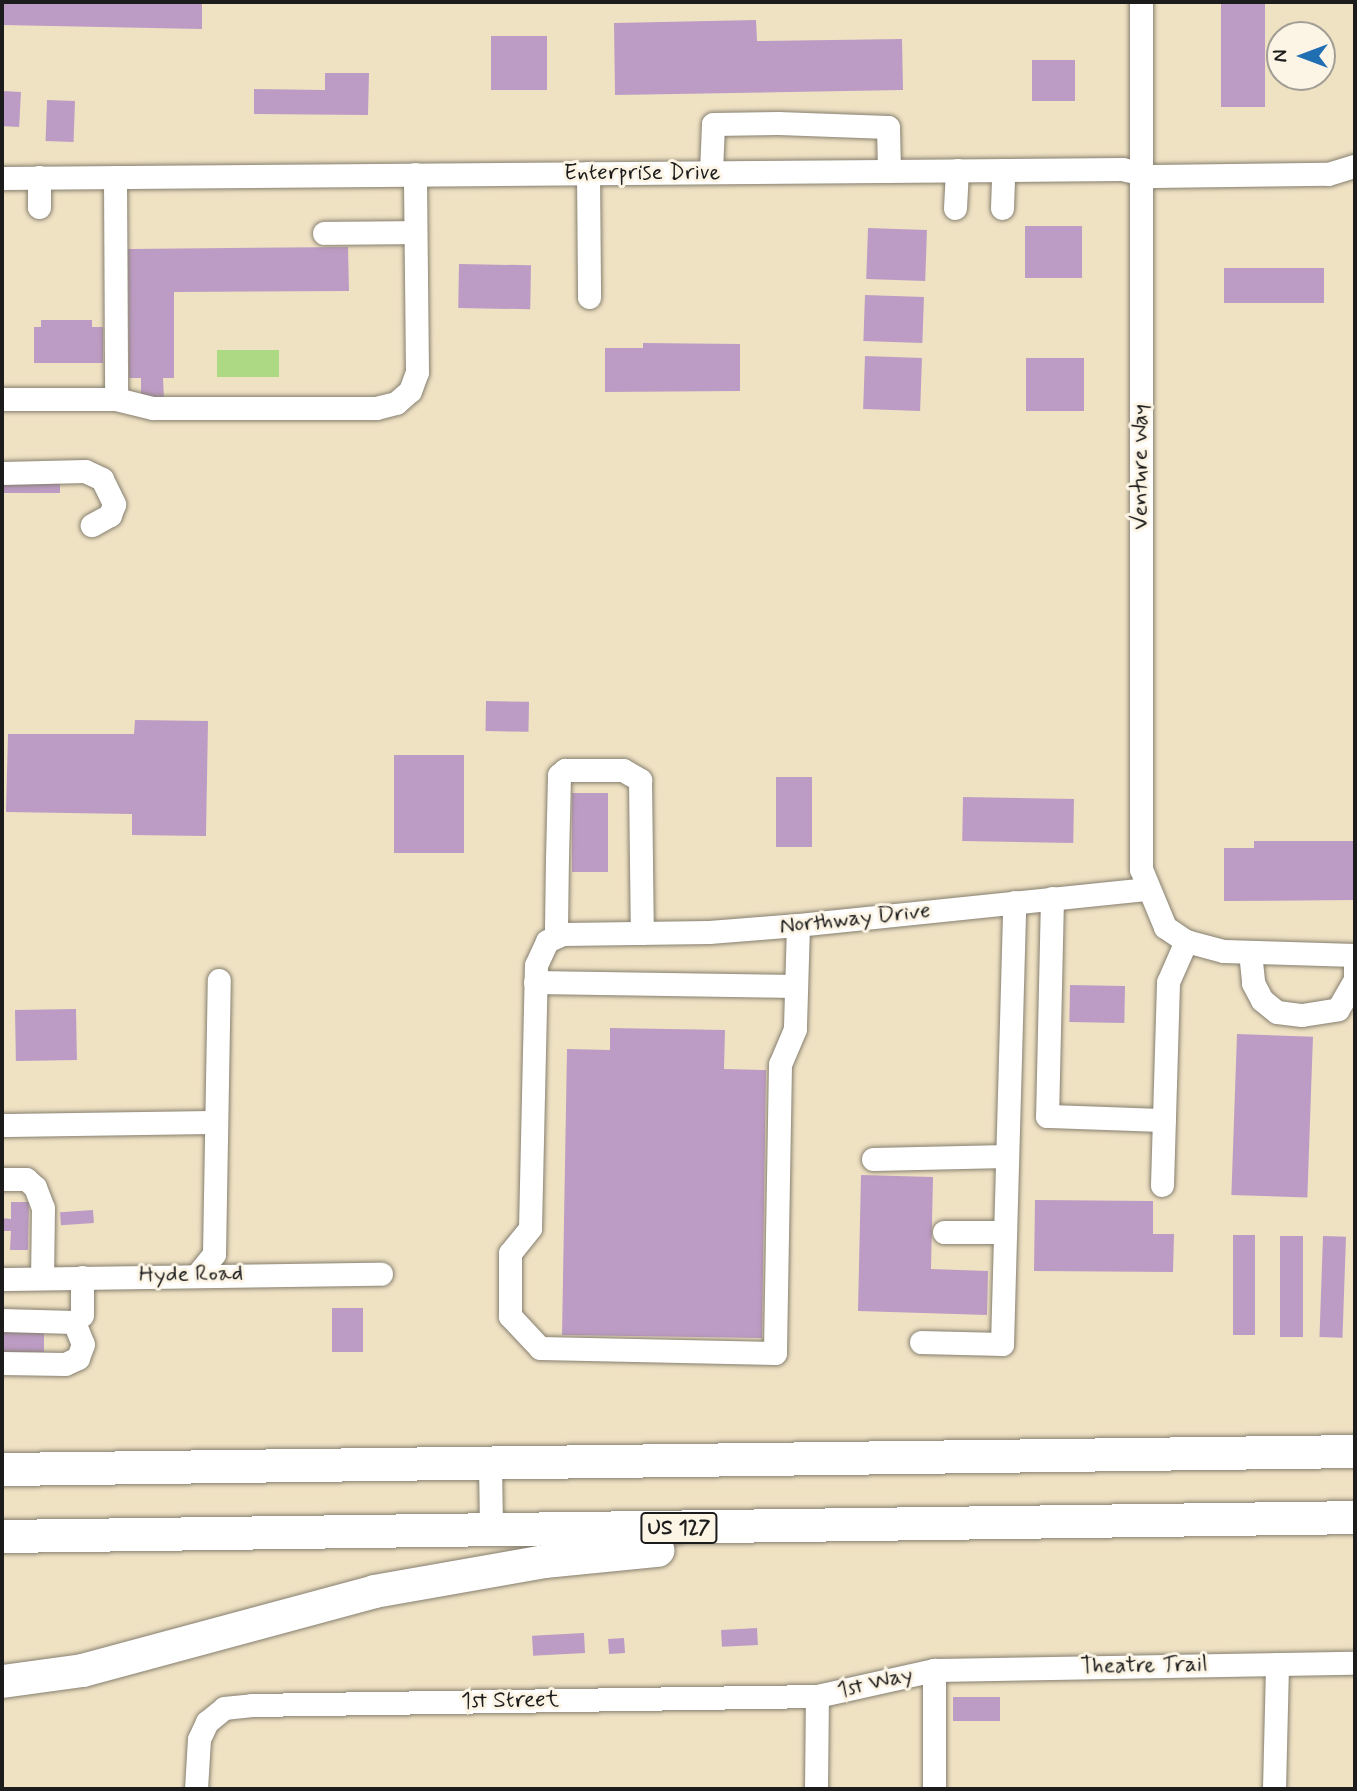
<!DOCTYPE html>
<style>
body{margin:0}
#map{position:relative;width:1357px;height:1791px;overflow:hidden;background:#efe2c3;font-family:Mynerve,sans-serif}
div>[style]{position:absolute}
.green>*{inset:0;background:#add884;transform-origin:0 0}
.building>*{inset:0;background:#bc9cc4;transform-origin:0 0}
.roads{filter:drop-shadow(0 0 2px #867f70) drop-shadow(0 0 2px #867f70)}
.minor>*{height:23px;margin:-11.5px;padding:0 11.5px;transform-origin:11.5px;border-radius:11.5px;background:#fff}
.highway>*{height:33px;margin:-16.5px;padding:0 16.5px;transform-origin:16.5px;border-radius:16.5px;background:#fff}
span{translate:-50% -50%;white-space:nowrap;text-align:center;line-height:1.15;-webkit-text-stroke:6px #fcf5e5;paint-order:stroke}
.shield-label span{padding:2px 5px;background:#fcf5e5;border:2px solid;border-radius:5px;-webkit-text-stroke-width:0}
.shield-label{font-size:21px;color:#1c1c1c;font-weight:700}
.street-label{font-size:23px;color:#1c1c1c}
.frame{position:absolute;inset:0;border:4px solid #1c1c1c;pointer-events:none}
.north{position:absolute;left:1266px;top:21px;width:70px;height:70px;box-sizing:border-box;background:#fcf5e5;border:2px solid #a29e95;border-radius:50%;rotate:270deg;font-size:19px;font-weight:700;line-height:28px;text-align:center;color:#1c1c1c}
.north::after{content:'';display:block;margin:auto;width:24px;height:32px;background:#1f6fb2;clip-path:polygon(50% 0,100% 100%,50% 72%,0 100%)}
</style>
<div id="map">
<div class="green">
<div style="left:217px;top:350px;width:62px;height:27px"></div>
</div>
<div class="building">
<div style="clip-path:polygon(2px 2px,202px 2px,202px 29px,2px 25px)"></div>
<div style="left:1221px;top:2px;width:44px;height:105px"></div>
<div style="clip-path:polygon(756px 20px,757px 41px,902px 39px,903px 90px,615px 95px,614px 23px)"></div>
<div style="left:491px;top:36px;width:56px;height:54px"></div>
<div style="left:1032px;top:60px;width:43px;height:41px"></div>
<div style="clip-path:polygon(325px 73px,369px 73px,368px 115px,254px 114px,254px 89px,325px 90px)"></div>
<div style="left:2px;top:91px;width:19px;height:35px;rotate:3deg"></div>
<div style="left:47px;top:100px;width:28px;height:41px;rotate:2deg"></div>
<div style="left:1025px;top:226px;width:57px;height:52px"></div>
<div style="left:868px;top:228px;width:59px;height:51px;rotate:2deg"></div>
<div style="clip-path:polygon(348px 247px,349px 291px,174px 292px,174px 378px,163px 378px,164px 399px,141px 400px,141px 378px,129px 378px,128px 249px)"></div>
<div style="left:459px;top:264px;width:72px;height:44px;rotate:1deg"></div>
<div style="left:1324px;top:268px;width:35px;height:100px;rotate:90deg"></div>
<div style="left:865px;top:295px;width:59px;height:46px;rotate:2deg"></div>
<div style="clip-path:polygon(41px 320px,92px 320px,92px 327px,103px 327px,103px 363px,34px 363px,34px 327px,41px 327px)"></div>
<div style="clip-path:polygon(643px 343px,740px 344px,740px 391px,605px 392px,605px 348px,643px 348px)"></div>
<div style="left:865px;top:356px;width:57px;height:53px;rotate:2deg"></div>
<div style="left:1026px;top:358px;width:58px;height:53px"></div>
<div style="left:2px;top:474px;width:58px;height:19px"></div>
<div style="left:486px;top:701px;width:43px;height:30px;rotate:1deg"></div>
<div style="clip-path:polygon(135px 720px,208px 721px,206px 836px,132px 835px,132px 814px,6px 812px,8px 734px,134px 734px)"></div>
<div style="left:394px;top:755px;width:70px;height:98px"></div>
<div style="left:776px;top:777px;width:36px;height:70px"></div>
<div style="left:572px;top:793px;width:36px;height:79px"></div>
<div style="left:963px;top:797px;width:111px;height:44px;rotate:1deg"></div>
<div style="clip-path:polygon(1254px 841px,1355px 841px,1355px 900px,1224px 901px,1224px 848px,1254px 848px)"></div>
<div style="left:1070px;top:985px;width:55px;height:37px;rotate:1deg"></div>
<div style="left:76px;top:1009px;width:51px;height:61px;rotate:89deg"></div>
<div style="clip-path:polygon(610px 1028px,725px 1030px,724px 1069px,766px 1070px,762px 1338px,562px 1335px,567px 1049px,610px 1050px)"></div>
<div style="left:1237px;top:1034px;width:76px;height:161px;rotate:2deg"></div>
<div style="clip-path:polygon(861px 1175px,933px 1177px,931px 1269px,988px 1271px,987px 1315px,858px 1311px)"></div>
<div style="clip-path:polygon(1035px 1200px,1153px 1201px,1153px 1234px,1174px 1234px,1173px 1272px,1034px 1271px)"></div>
<div style="clip-path:polygon(11px 1202px,29px 1202px,28px 1250px,10px 1250px,11px 1231px,2px 1231px,2px 1218px,11px 1219px)"></div>
<div style="left:93px;top:1210px;width:13px;height:33px;rotate:86deg"></div>
<div style="left:1233px;top:1235px;width:22px;height:100px"></div>
<div style="left:1280px;top:1236px;width:23px;height:101px"></div>
<div style="left:1323px;top:1236px;width:23px;height:101px;rotate:2deg"></div>
<div style="left:332px;top:1308px;width:31px;height:44px"></div>
<div style="left:2px;top:1324px;width:42px;height:28px"></div>
<div style="left:757px;top:1628px;width:17px;height:36px;rotate:87deg"></div>
<div style="left:584px;top:1633px;width:20px;height:52px;rotate:87deg"></div>
<div style="left:624px;top:1638px;width:15px;height:16px;rotate:86deg"></div>
<div style="left:953px;top:1697px;width:47px;height:24px"></div>
</div>
<div class="roads">
<div class="minor">
<div style="left:1141px;top:2px;width:867px;rotate:90deg"></div>
<div style="left:1141px;top:869px;width:63px;rotate:67.5deg"></div>
<div style="left:1165px;top:927px;width:25px;rotate:34deg"></div>
<div style="left:1186px;top:941px;width:39px;rotate:15deg"></div>
<div style="left:1224px;top:951px;width:131px;rotate:1.7deg"></div>
<div style="left:711px;top:172px;width:48px;rotate:-87.6deg"></div>
<div style="left:713px;top:124px;width:65px;rotate:-0.9deg"></div>
<div style="left:778px;top:123px;width:110px;rotate:2.1deg"></div>
<div style="left:888px;top:127px;width:44px;rotate:88.7deg"></div>
<div style="left:588px;top:173px;width:124px;rotate:89.5deg"></div>
<div style="left:39px;top:177px;width:30px;rotate:90deg"></div>
<div style="left:115px;top:177px;width:222px;rotate:89.7deg"></div>
<div style="left:2px;top:178px;width:1120px;rotate:-0.46deg"></div>
<div style="left:1122px;top:169px;width:32px;rotate:13deg"></div>
<div style="left:1153px;top:176px;width:175px;rotate:-0.7deg"></div>
<div style="left:1328px;top:174px;width:28px;rotate:-17deg"></div>
<div style="left:955px;top:208px;width:38px;rotate:-87deg"></div>
<div style="left:1002px;top:208px;width:38px;rotate:-88deg"></div>
<div style="left:324px;top:233px;width:91px;rotate:-0.6deg"></div>
<div style="left:2px;top:399px;width:114px"></div>
<div style="left:116px;top:399px;width:38px;rotate:14deg"></div>
<div style="left:153px;top:408px;width:223px"></div>
<div style="left:376px;top:408px;width:21px;rotate:-14deg"></div>
<div style="left:396px;top:403px;width:18px;rotate:-41deg"></div>
<div style="left:410px;top:391px;width:20px;rotate:-70deg"></div>
<div style="left:417px;top:372px;width:198px;rotate:-90.6deg"></div>
<div style="left:2px;top:473px;width:83px;rotate:-1.4deg"></div>
<div style="left:85px;top:471px;width:19px;rotate:25deg"></div>
<div style="left:102px;top:479px;width:28px;rotate:64deg"></div>
<div style="left:114px;top:504px;width:12px;rotate:110deg"></div>
<div style="left:110px;top:515px;width:21px;rotate:151deg"></div>
<div style="left:1052px;top:898px;width:218px;rotate:91.3deg"></div>
<div style="left:1047px;top:1116px;width:117px;rotate:2deg"></div>
<div style="left:798px;top:925px;width:104px;rotate:91.7deg"></div>
<div style="left:795px;top:1029px;width:38px;rotate:113deg"></div>
<div style="left:780px;top:1064px;width:289px;rotate:91deg"></div>
<div style="left:775px;top:1353px;width:235px;rotate:-178.8deg"></div>
<div style="left:540px;top:1348px;width:44px;rotate:-133.2deg"></div>
<div style="left:510px;top:1316px;width:63px;rotate:-90deg"></div>
<div style="left:510px;top:1253px;width:32px;rotate:-51deg"></div>
<div style="left:530px;top:1228px;width:263px;rotate:-88.7deg"></div>
<div style="left:536px;top:965px;width:26px;rotate:-65deg"></div>
<div style="left:547px;top:941px;width:17px;rotate:-24deg"></div>
<div style="left:563px;top:934px;width:146px;rotate:-0.8deg"></div>
<div style="left:709px;top:932px;width:89px;rotate:-4.5deg"></div>
<div style="left:798px;top:925px;width:350px;rotate:-5.9deg"></div>
<div style="left:563px;top:934px;width:9px;rotate:-139deg"></div>
<div style="left:556px;top:928px;width:70px;rotate:-89.2deg"></div>
<div style="left:557px;top:858px;width:83px;rotate:-88.6deg"></div>
<div style="left:559px;top:775px;width:8px;rotate:-40deg"></div>
<div style="left:565px;top:770px;width:58px"></div>
<div style="left:623px;top:770px;width:20px;rotate:30deg"></div>
<div style="left:640px;top:780px;width:153px;rotate:89.3deg"></div>
<div style="left:1250px;top:952px;width:31px;rotate:84deg"></div>
<div style="left:1253px;top:983px;width:19px;rotate:62deg"></div>
<div style="left:1262px;top:1000px;width:19px;rotate:39deg"></div>
<div style="left:1277px;top:1012px;width:25px;rotate:7deg"></div>
<div style="left:1302px;top:1015px;width:36px;rotate:-9deg"></div>
<div style="left:1338px;top:1009px;width:34px;rotate:-60deg"></div>
<div style="left:1355px;top:980px;width:20px;rotate:-90deg"></div>
<div style="left:535px;top:982px;width:261px;rotate:0.9deg"></div>
<div style="left:2px;top:1125px;width:214px;rotate:-0.8deg"></div>
<div style="left:873px;top:1159px;width:134px;rotate:-1.3deg"></div>
<div style="left:2px;top:1179px;width:24px"></div>
<div style="left:26px;top:1179px;width:12px;rotate:42deg"></div>
<div style="left:35px;top:1187px;width:22px;rotate:69deg"></div>
<div style="left:43px;top:1208px;width:70px;rotate:90.8deg"></div>
<div style="left:1162px;top:1185px;width:203px;rotate:-88.3deg"></div>
<div style="left:1168px;top:982px;width:45px;rotate:-66.3deg"></div>
<div style="left:944px;top:1232px;width:61px"></div>
<div style="left:197px;top:1275px;width:27px;rotate:-51deg"></div>
<div style="left:214px;top:1254px;width:274px;rotate:-89deg"></div>
<div style="left:82px;top:1277px;width:38px;rotate:90deg"></div>
<div style="left:2px;top:1279px;width:379px;rotate:-0.8deg"></div>
<div style="left:2px;top:1320px;width:72px;rotate:1.6deg"></div>
<div style="left:74px;top:1322px;width:24px;rotate:68deg"></div>
<div style="left:83px;top:1344px;width:15px;rotate:110deg"></div>
<div style="left:78px;top:1358px;width:14px;rotate:155deg"></div>
<div style="left:65px;top:1364px;width:63px;rotate:-179.1deg"></div>
<div style="left:921px;top:1342px;width:81px;rotate:1.4deg"></div>
<div style="left:1002px;top:1344px;width:442px;rotate:-88.4deg"></div>
<div style="left:490px;top:1464px;width:66px;rotate:89.1deg"></div>
<div style="left:934px;top:1670px;width:119px;rotate:90deg"></div>
<div style="left:196px;top:1789px;width:50px;rotate:-86.6deg"></div>
<div style="left:199px;top:1739px;width:19px;rotate:-65deg"></div>
<div style="left:207px;top:1722px;width:22px;rotate:-39deg"></div>
<div style="left:224px;top:1708px;width:28px;rotate:-6deg"></div>
<div style="left:252px;top:1705px;width:565px;rotate:-0.91deg"></div>
<div style="left:817px;top:1696px;width:120px;rotate:-12.5deg"></div>
<div style="left:934px;top:1670px;width:421px;rotate:-1deg"></div>
<div style="left:816px;top:1789px;width:93px;rotate:-89.4deg"></div>
<div style="left:1274px;top:1789px;width:125px;rotate:-88.6deg"></div>
</div>
<div class="highway">
<div style="left:2px;top:1469px;width:1353px;rotate:-0.76deg"></div>
<div style="left:2px;top:1536px;width:1353px;rotate:-0.8deg"></div>
<div style="left:2px;top:1681px;width:81px;rotate:-7.8deg"></div>
<div style="left:82px;top:1670px;width:302px;rotate:-15.1deg"></div>
<div style="left:374px;top:1591px;width:173px;rotate:-10deg"></div>
<div style="left:544px;top:1561px;width:114px;rotate:-5.6deg"></div>
</div>
</div>
<div class="shield-label">
<span style="left:679px;top:1528px">US 127</span>
</div>
<div class="street-label">
<span style="left:642px;top:173px">Enterprise Drive</span>
<span style="left:1141px;top:467px;rotate:-90deg">Venture Way</span>
<span style="left:855px;top:919px;rotate:-6deg">Northway Drive</span>
<span style="left:191px;top:1275px;rotate:-1deg">Hyde Road</span>
<span style="left:1144px;top:1666px;rotate:-1deg">Theatre Trail</span>
<span style="left:875px;top:1683px;rotate:-13deg">1st Way</span>
<span style="left:510px;top:1701px;rotate:-1deg">1st Street</span>
</div>
<div class="frame"></div>
<div class="north">N</div>
</div>
